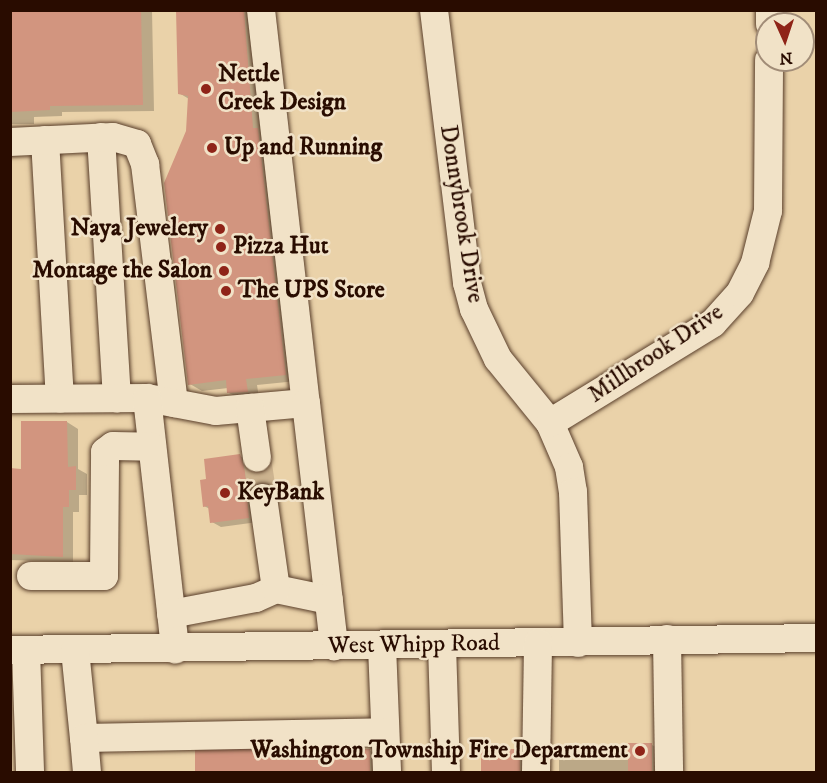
<!DOCTYPE html>
<style>
body{margin:0}
#map{position:relative;width:827px;height:783px;overflow:hidden;background:#ead2a9;font-family:"IM FELL DW Pica",serif}
div>[style]{position:absolute}
.shadow>*{inset:0;background:#0003}
.building>*{inset:0;background:#d2957f;transform-origin:0 0}
.minor-tunnel>*{height:28px;margin-top:-14px;transform-origin:0;background:repeating-linear-gradient(90deg,#cdb490 0 28px,transparent 0 42px)}
.roads{filter:drop-shadow(0 0 2px #593e2a) drop-shadow(0 0 2px #593e2a)}
.minor>*{height:28px;margin:-14px;padding:0 14px;transform-origin:14px;border-radius:14px;background:#f1e2c7}
.dots>*{width:16px;height:16px;translate:-50% -50%;box-sizing:border-box;border:3px solid #f1e2c7;border-radius:50%}
span{translate:-50% -50%;white-space:nowrap;text-align:center;line-height:1.15;-webkit-text-stroke:5px #f1e2c7;paint-order:stroke}
.poi-label{font-size:24px;color:#290c00;font-weight:700}
.left{translate:0 -50%;text-align:left}
.right{translate:-100% -50%;text-align:right}
.street-label{font-size:24px;color:#290c00}
.frame{position:absolute;inset:0;border:12px solid #290c00;pointer-events:none}
.north{position:absolute;left:755px;top:12px;width:60px;height:60px;box-sizing:border-box;background:#f1e2c7;border:2px solid #a18c77;border-radius:50%;rotate:177deg;font-size:16px;font-weight:700;line-height:24px;text-align:center;color:#290c00}
.north::after{content:'';display:block;margin:auto;width:21px;height:27px;background:#8f2418;clip-path:polygon(50% 0,100% 100%,50% 72%,0 100%)}
</style>
<div id="map">
<div class="shadow">
<div style="clip-path:polygon(10px 10px,152px 10px,154px 111px,62px 112px,62px 116px,34px 117px,34px 124px,10px 124px)"></div>
<div style="clip-path:polygon(178px 10px,255px 10px,297px 381px,257px 385px,259px 398px,241px 399px,229px 393px,228px 388px,202px 391px,190px 384px,189px 99px,179px 93px)"></div>
<div style="clip-path:polygon(67px 422px,78px 429px,78px 469px,87px 474px,87px 495px,79px 495px,79px 512px,73px 512px,73px 562px,10px 560px,10px 470px,23px 470px)"></div>
<div style="clip-path:polygon(240px 456px,249px 461px,254px 475px,258px 522px,221px 527px,212px 522px,210px 509px,204px 506px,208px 480px)"></div>
<div style="clip-path:polygon(652px 745px,664px 752px,664px 772px,559px 772px,559px 760px,630px 760px)"></div>
<div style="clip-path:polygon(369px 750px,381px 757px,382px 772px,198px 772px,197px 754px)"></div>
<div style="clip-path:polygon(519px 751px,528px 756px,528px 772px,483px 772px,482px 752px)"></div>
</div>
<div class="building">
<div style="clip-path:polygon(10px 10px,141px 10px,143px 105px,50px 106px,50px 110px,10px 112px)"></div>
<div style="clip-path:polygon(176px 10px,244px 10px,253px 128px,258px 128px,286px 375px,246px 379px,248px 392px,227px 393px,226px 380px,188px 385px,164px 183px,186px 131px,188px 96px,178px 94px)"></div>
<div style="clip-path:polygon(21px 421px,67px 421px,68px 467px,76px 466px,76px 490px,69px 490px,69px 507px,63px 507px,63px 557px,10px 554px,10px 468px,21px 469px)"></div>
<div style="clip-path:polygon(240px 454px,245px 469px,249px 518px,210px 523px,208px 506px,203px 507px,200px 480px,206px 479px,204px 459px)"></div>
<div style="left:628px;top:743px;width:24px;height:29px"></div>
<div style="left:370px;top:749px;width:23px;height:175px;rotate:90deg"></div>
<div style="left:520px;top:749px;width:23px;height:39px;rotate:90deg"></div>
</div>
<div class="minor-tunnel">
<div style="left:257px;top:458px;width:40px;rotate:81.5deg"></div>
</div>
<div class="roads">
<div class="minor">
<div style="left:261px;top:10px;width:396px;rotate:83.5deg"></div>
<div style="left:434px;top:10px;width:275px;rotate:83.1deg"></div>
<div style="left:467px;top:283px;width:27px;rotate:75deg"></div>
<div style="left:474px;top:309px;width:55px;rotate:64.4deg"></div>
<div style="left:498px;top:359px;width:82px;rotate:50.9deg"></div>
<div style="left:550px;top:423px;width:48px;rotate:66.6deg"></div>
<div style="left:569px;top:467px;width:25px;rotate:81deg"></div>
<div style="left:573px;top:492px;width:151px;rotate:88.1deg"></div>
<div style="left:770px;top:24px;width:14px;rotate:-90deg"></div>
<div style="left:101px;top:137px;width:262px;rotate:86.5deg"></div>
<div style="left:45px;top:140px;width:259px;rotate:86.7deg"></div>
<div style="left:10px;top:142px;width:103px;rotate:-2.8deg"></div>
<div style="left:113px;top:137px;width:25px;rotate:16deg"></div>
<div style="left:137px;top:144px;width:22px;rotate:68deg"></div>
<div style="left:145px;top:164px;width:241px;rotate:83.1deg"></div>
<div style="left:147px;top:398px;width:70px;rotate:10.7deg"></div>
<div style="left:216px;top:411px;width:90px;rotate:-5.1deg"></div>
<div style="left:306px;top:403px;width:245px;rotate:83.4deg"></div>
<div style="left:10px;top:399px;width:137px;rotate:-0.4deg"></div>
<div style="left:147px;top:398px;width:253px;rotate:83.6deg"></div>
<div style="left:250px;top:408px;width:50px;rotate:82deg"></div>
<div style="left:550px;top:423px;width:191px;rotate:-31.5deg"></div>
<div style="left:713px;top:323px;width:40px;rotate:-48deg"></div>
<div style="left:740px;top:293px;width:34px;rotate:-63deg"></div>
<div style="left:755px;top:263px;width:54px;rotate:-76deg"></div>
<div style="left:768px;top:211px;width:151px;rotate:-89.6deg"></div>
<div style="left:31px;top:576px;width:73px"></div>
<div style="left:104px;top:576px;width:124px;rotate:-89.5deg"></div>
<div style="left:105px;top:452px;width:10px;rotate:-37deg"></div>
<div style="left:113px;top:446px;width:39px;rotate:1deg"></div>
<div style="left:276px;top:589px;width:54px;rotate:11.7deg"></div>
<div style="left:171px;top:614px;width:86px;rotate:-10.7deg"></div>
<div style="left:256px;top:598px;width:22px;rotate:-24deg"></div>
<div style="left:276px;top:589px;width:92px;rotate:-98.1deg"></div>
<div style="left:667px;top:639px;width:133px;rotate:89.1deg"></div>
<div style="left:442px;top:645px;width:127px;rotate:88.2deg"></div>
<div style="left:382px;top:646px;width:126px;rotate:87.7deg"></div>
<div style="left:10px;top:650px;width:806px;rotate:-0.85deg"></div>
<div style="left:26px;top:650px;width:122px;rotate:88.1deg"></div>
<div style="left:75px;top:650px;width:88px;rotate:84.2deg"></div>
<div style="left:84px;top:738px;width:301px;rotate:-1.1deg"></div>
<div style="left:84px;top:738px;width:34px;rotate:85deg"></div>
<div style="left:536px;top:772px;width:129px;rotate:-89.1deg"></div>
</div>
</div>
<div class="dots">
<div style="left:206px;top:89px;background:#8f2418"></div>
<div style="left:212px;top:148px;background:#8f2418"></div>
<div style="left:220px;top:229px;background:#8f2418"></div>
<div style="left:221px;top:247px;background:#8f2418"></div>
<div style="left:224px;top:271px;background:#8f2418"></div>
<div style="left:226px;top:291px;background:#8f2418"></div>
<div style="left:225px;top:493px;background:#8f2418"></div>
<div style="left:640px;top:751px;background:#8f2418"></div>
</div>
<div class="poi-label">
<span class="left" style="left:218px;top:89px">Nettle<br>Creek Design</span>
<span class="left" style="left:224px;top:148px">Up and Running</span>
<span class="right" style="left:208px;top:229px">Naya Jewelery</span>
<span class="left" style="left:233px;top:247px">Pizza Hut</span>
<span class="right" style="left:212px;top:271px">Montage the Salon</span>
<span class="left" style="left:238px;top:291px">The UPS Store</span>
<span class="left" style="left:237px;top:493px">KeyBank</span>
<span class="right" style="left:628px;top:751px">Washington Township Fire Department</span>
</div>
<div class="street-label">
<span style="left:461px;top:214px;rotate:81deg">Donnybrook Drive</span>
<span style="left:656px;top:354px;rotate:-34deg">Millbrook Drive</span>
<span style="left:414px;top:645px;rotate:-1deg">West Whipp Road</span>
</div>
<div class="frame"></div>
<div class="north">N</div>
</div>
